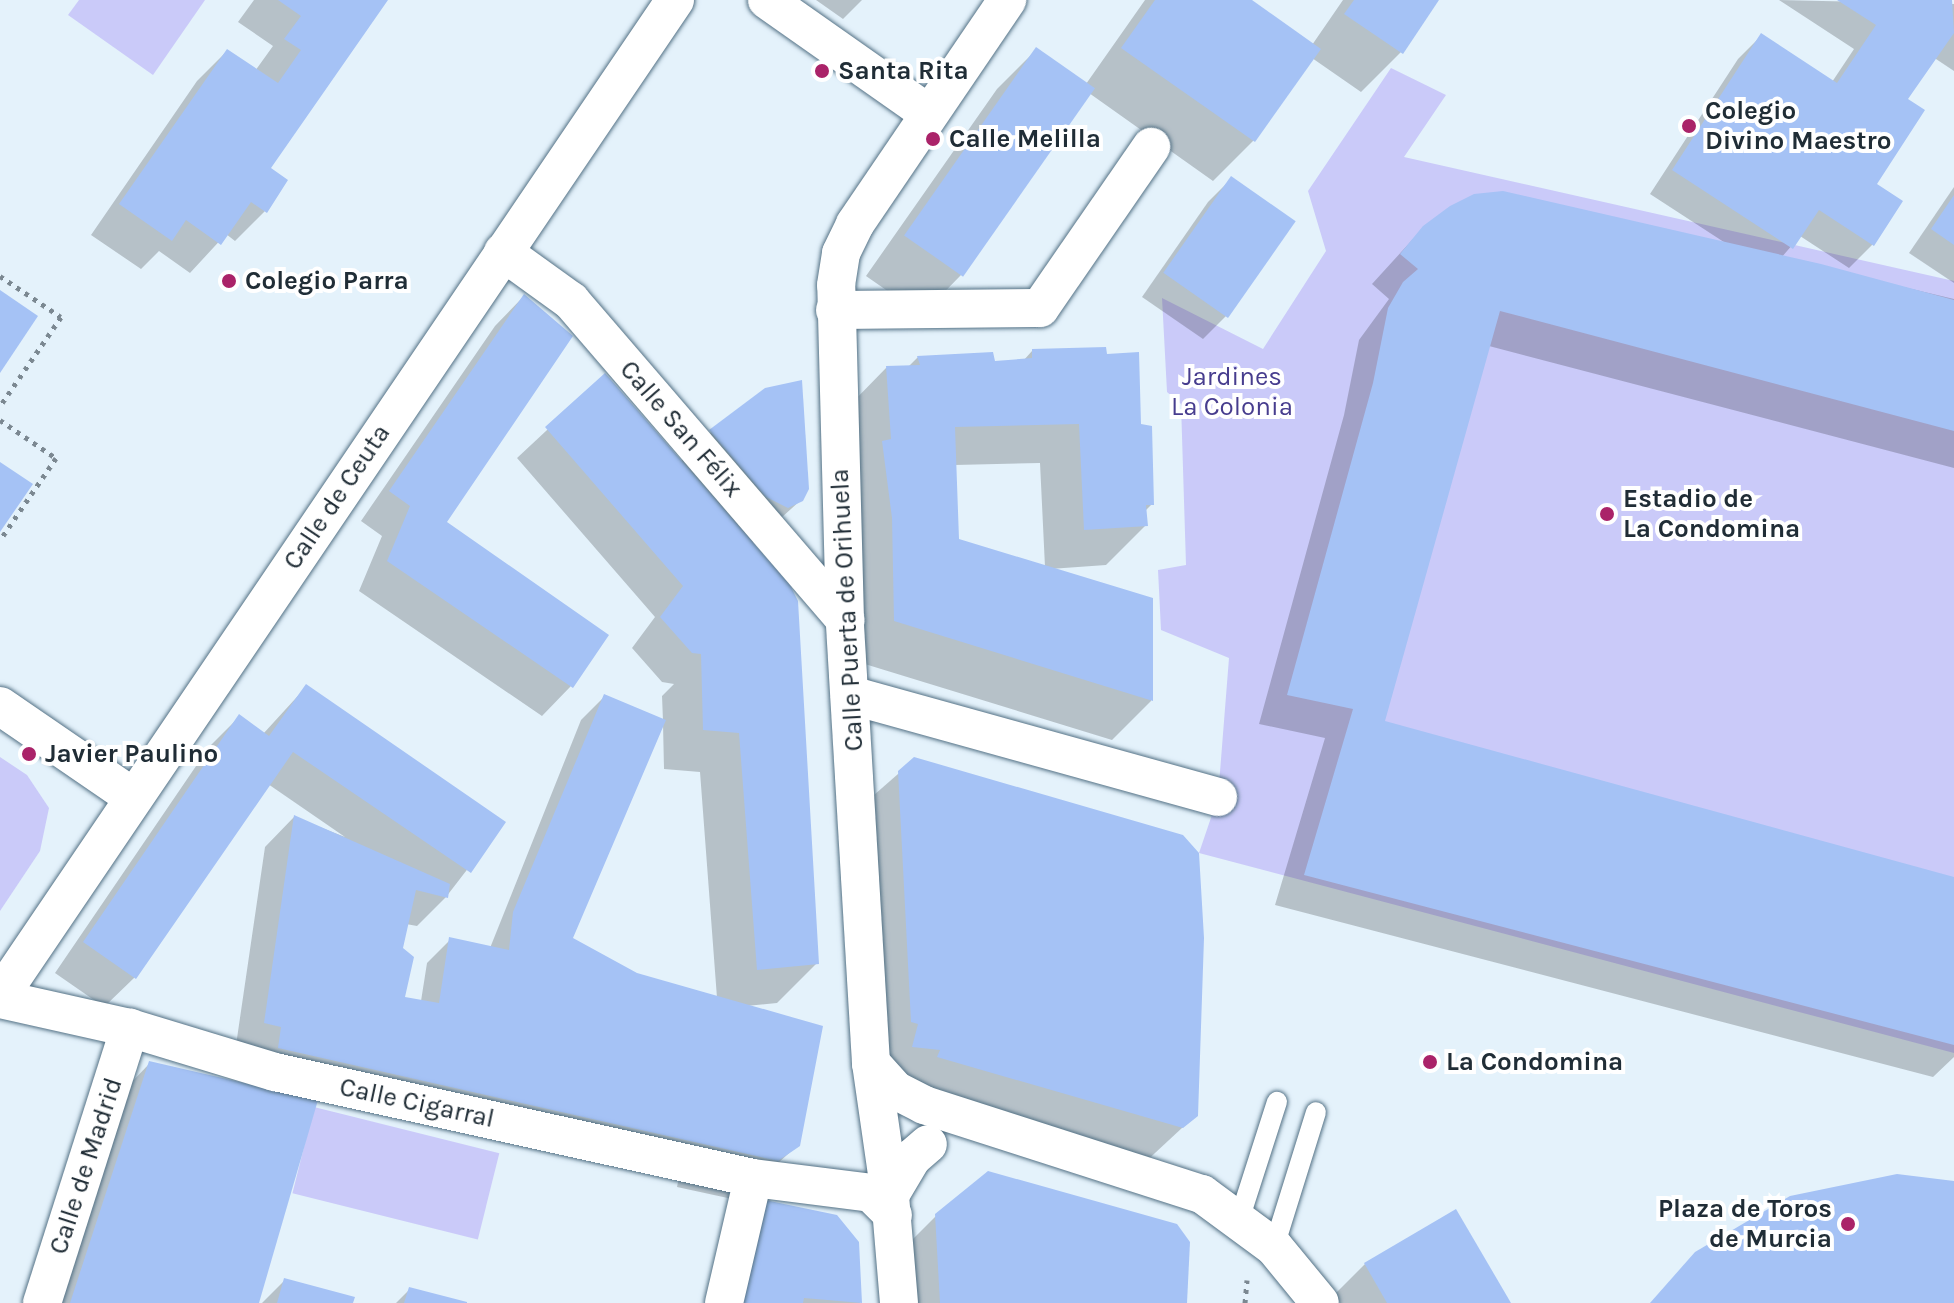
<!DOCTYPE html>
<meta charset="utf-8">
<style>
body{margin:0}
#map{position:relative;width:1954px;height:1303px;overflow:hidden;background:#e4f2fb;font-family:Karla,sans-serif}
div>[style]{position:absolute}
.green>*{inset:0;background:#cacaf9;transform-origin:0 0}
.shadow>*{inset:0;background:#0003}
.building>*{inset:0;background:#a5c2f5;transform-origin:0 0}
.path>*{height:5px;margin-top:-2.5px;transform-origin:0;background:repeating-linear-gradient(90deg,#7b8891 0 4px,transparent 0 10px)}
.roads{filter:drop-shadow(0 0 2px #537185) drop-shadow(0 0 2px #537185)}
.lane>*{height:20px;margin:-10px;padding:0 10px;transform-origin:10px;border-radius:10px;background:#fff}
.street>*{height:38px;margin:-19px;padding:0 19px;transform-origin:19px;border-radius:19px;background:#fff}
.dots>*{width:22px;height:22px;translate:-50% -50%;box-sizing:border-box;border:4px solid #fff;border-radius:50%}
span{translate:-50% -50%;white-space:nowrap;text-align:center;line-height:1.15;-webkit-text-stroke:8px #fff;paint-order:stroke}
.poi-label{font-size:26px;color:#202d36;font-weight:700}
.left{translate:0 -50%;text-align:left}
.right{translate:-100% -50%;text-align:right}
.park-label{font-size:26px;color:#473d8e}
.street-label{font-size:26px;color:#202d36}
</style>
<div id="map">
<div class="green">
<div style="clip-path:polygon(79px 0,205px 0,153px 75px,68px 15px)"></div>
<div style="clip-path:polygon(1391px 68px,1446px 95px,1404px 157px,1954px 281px,1954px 1053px,1199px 853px,1218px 797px,1229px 658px,1161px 630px,1158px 570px,1186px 565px,1181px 404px,1167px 392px,1162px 298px,1263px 349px,1326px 251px,1308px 191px)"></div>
<div style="clip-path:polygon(0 757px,27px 775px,49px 808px,40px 851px,0 911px)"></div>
<div style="left:314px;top:1107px;width:191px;height:89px;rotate:14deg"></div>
</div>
<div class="shadow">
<div style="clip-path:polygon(254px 0,385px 0,268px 168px,265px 211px,235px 241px,226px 234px,190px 273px,159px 251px,141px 269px,91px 235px,197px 81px,227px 51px,255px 71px,273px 46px,238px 22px)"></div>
<div style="clip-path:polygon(816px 0,862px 0,843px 19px)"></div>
<div style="clip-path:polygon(1145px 0,1249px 0,1312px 45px,1343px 0,1437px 0,1401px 52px,1361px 92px,1312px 58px,1253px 141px,1213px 181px,1089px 93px,961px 275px,922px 315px,866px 276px,997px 89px,1036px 50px,1086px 84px)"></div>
<div style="clip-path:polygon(1779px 0,1954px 4px,1954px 71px,1933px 57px,1905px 100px,1874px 185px,1872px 245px,1849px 268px,1800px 236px,1781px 258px,1954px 299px,1954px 468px,1489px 346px,1383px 723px,1954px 879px,1954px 1057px,1933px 1077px,1275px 905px,1325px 738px,1259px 724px,1344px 415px,1359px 340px,1389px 299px,1372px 284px,1424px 227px,1730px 246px,1650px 194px,1738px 59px,1761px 36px,1832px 82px,1854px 49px)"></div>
<div style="clip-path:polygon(1231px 179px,1226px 316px,1203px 339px,1142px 297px,1208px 202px)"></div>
<div style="clip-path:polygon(1954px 187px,1954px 283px,1909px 253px)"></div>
<div style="clip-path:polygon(524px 296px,444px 523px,571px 686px,542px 716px,359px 591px,382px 536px,361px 521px,495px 326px)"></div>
<div style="clip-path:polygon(evenodd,1032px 351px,1139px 426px,1152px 504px,1145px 511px,1146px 525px,1106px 565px,1050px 569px,1151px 600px,1151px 701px,1112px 740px,855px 661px,847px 408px,886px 368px,907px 368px,918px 357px,993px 363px,1023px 361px,1032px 351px,1040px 463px,1045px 567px,957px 541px,955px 465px,1040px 463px)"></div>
<div style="clip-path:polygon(evenodd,605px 376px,680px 462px,711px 432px,801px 500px,752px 544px,817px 963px,777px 1003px,746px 1006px,798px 1145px,737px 1200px,677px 1187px,681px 1167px,235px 1052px,265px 847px,294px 817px,345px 837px,268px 784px,134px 978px,104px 1007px,55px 973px,209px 747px,239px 717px,263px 734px,306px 687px,503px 823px,446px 897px,417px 926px,406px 924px,401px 949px,403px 998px,421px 1001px,427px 963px,450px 940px,490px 948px,581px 720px,604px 697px,663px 721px,662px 696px,674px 684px,662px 682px,632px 648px,655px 617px,517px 458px,605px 376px,663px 724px,664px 769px,700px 772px,717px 998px,636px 975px,570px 939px,663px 724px)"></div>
<div style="clip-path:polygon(914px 760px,1196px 1115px,1141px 1166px,874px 1086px,866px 802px)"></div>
<div style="clip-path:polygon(150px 1063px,256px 1303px,51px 1303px,127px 1087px)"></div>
<div style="clip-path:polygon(936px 1216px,1186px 1303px,916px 1303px,912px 1240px)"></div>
<div style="clip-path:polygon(857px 1243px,860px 1303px,711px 1303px)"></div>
<div style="clip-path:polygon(1365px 1264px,1509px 1303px,1340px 1303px,1335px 1294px)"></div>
<div style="clip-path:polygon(284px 1281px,351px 1303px,262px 1303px)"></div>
<div style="clip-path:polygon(410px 1289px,463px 1303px,396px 1303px)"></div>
</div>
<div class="building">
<div style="clip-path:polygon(278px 0,388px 0,271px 168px,288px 180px,267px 213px,251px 202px,221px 245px,186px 220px,172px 241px,119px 204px,227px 49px,278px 83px,301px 50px,284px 39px,301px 16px)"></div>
<div style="clip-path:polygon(1155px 0,1252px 0,1321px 49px,1255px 142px,1121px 48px)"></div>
<div style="clip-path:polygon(1354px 0,1439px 0,1403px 54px,1344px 14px)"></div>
<div style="clip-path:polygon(1837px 0,1952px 0,1954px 33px,1908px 99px,1925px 110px,1877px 184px,1903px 201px,1874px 246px,1819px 210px,1793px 249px,1672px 170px,1761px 33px,1837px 83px,1876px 25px)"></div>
<div style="left:1036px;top:47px;width:72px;height:230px;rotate:35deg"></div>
<div style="left:1231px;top:176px;width:79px;height:118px;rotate:35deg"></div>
<div style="clip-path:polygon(1503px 191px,1821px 264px,1954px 300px,1954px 431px,1500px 311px,1385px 721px,1954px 877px,1954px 1045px,1304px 875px,1353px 709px,1287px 695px,1373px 383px,1388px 308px,1403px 282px,1418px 269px,1400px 254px,1423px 226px,1450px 206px,1474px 194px)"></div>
<div style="clip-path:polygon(1954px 195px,1954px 245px,1931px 229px)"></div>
<div style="clip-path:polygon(0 290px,38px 316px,0 373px)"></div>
<div style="clip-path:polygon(524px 294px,573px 336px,447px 522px,609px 635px,573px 688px,387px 561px,410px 506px,389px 491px)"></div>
<div style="clip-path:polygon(1106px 347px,1107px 354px,1139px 352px,1141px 424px,1152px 426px,1154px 505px,1146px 505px,1148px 526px,1084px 530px,1079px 424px,955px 427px,959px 539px,1153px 598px,1153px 701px,894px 621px,892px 518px,882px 441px,891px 439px,886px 366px,920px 365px,917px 356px,993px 352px,995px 361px,1032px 358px,1032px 349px)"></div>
<div style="clip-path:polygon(605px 373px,790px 585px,798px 601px,819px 964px,757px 970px,739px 733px,703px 730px,701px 654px,692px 653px,660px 617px,683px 586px,545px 427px)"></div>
<div style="clip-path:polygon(802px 380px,809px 489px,803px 501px,788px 508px,766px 497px,709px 430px,765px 388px)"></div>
<div style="clip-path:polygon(0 462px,33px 484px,0 532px)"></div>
<div style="clip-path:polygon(306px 684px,506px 822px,471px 873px,293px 752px,136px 979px,83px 942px,239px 714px,269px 736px)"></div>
<div style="clip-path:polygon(604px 694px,666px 720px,573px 938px,637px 973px,823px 1026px,800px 1146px,778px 1161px,278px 1048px,281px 1027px,264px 1023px,294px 815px,450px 884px,448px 898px,416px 890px,403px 948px,414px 957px,405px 997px,439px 1003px,449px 937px,509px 950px,513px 912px)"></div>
<div style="clip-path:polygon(914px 757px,1183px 835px,1199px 853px,1204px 938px,1198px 1116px,1183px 1128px,937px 1057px,940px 1050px,912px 1047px,918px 1024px,911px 1022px,898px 771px)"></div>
<div style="clip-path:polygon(149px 1061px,318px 1100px,259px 1303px,70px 1303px)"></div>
<div style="clip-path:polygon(988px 1171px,1177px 1224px,1190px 1242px,1187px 1303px,940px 1303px,935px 1214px)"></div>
<div style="clip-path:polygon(1897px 1174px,1954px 1181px,1954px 1303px,1650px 1303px,1695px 1252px,1790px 1196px)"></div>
<div style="clip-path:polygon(765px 1200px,837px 1215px,859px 1242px,862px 1303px,804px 1298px,803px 1303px,739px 1303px)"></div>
<div style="clip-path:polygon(1456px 1209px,1511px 1303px,1387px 1303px,1364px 1263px)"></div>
<div style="clip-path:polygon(284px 1278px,355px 1297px,353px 1303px,277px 1303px)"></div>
<div style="clip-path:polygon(409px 1287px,467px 1302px,467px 1303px,404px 1303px)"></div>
</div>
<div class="path">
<div style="left:0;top:276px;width:73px;rotate:33.9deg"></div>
<div style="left:61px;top:317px;width:108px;rotate:124.4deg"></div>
<div style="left:0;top:420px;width:68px;rotate:34.2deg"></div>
<div style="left:56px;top:458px;width:99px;rotate:124.3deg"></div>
<div style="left:1245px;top:1303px;width:23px;rotate:-85deg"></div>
</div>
<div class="roads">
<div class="lane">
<div style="left:1240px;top:1217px;width:121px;rotate:-72.2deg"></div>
<div style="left:1274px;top:1247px;width:141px;rotate:-72.7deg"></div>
</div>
<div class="street">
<div style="left:767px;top:0;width:198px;rotate:35.1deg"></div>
<div style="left:503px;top:252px;width:84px;rotate:35.8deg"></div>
<div style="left:571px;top:301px;width:421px;rotate:49.3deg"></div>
<div style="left:835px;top:310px;width:205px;rotate:-0.6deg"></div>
<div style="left:1040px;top:308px;width:196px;rotate:-55.4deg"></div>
<div style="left:850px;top:695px;width:382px;rotate:15.5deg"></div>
<div style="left:0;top:706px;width:161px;rotate:34.4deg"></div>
<div style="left:0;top:996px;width:1203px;rotate:-55.87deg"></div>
<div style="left:0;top:999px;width:133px;rotate:12.6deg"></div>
<div style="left:130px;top:1028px;width:152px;rotate:16.9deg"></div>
<div style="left:275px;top:1072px;width:490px;rotate:12.5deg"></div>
<div style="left:753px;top:1178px;width:119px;rotate:7.2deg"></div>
<div style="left:871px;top:1193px;width:31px;rotate:45deg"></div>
<div style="left:871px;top:1063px;width:36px;rotate:48deg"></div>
<div style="left:895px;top:1090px;width:33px;rotate:27deg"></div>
<div style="left:924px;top:1105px;width:292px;rotate:17.8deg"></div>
<div style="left:1202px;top:1194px;width:89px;rotate:36.4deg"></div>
<div style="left:1274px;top:1247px;width:72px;rotate:50.6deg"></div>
<div style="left:890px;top:1195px;width:133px;rotate:-98.2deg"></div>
<div style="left:871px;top:1063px;width:444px;rotate:-93.4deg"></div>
<div style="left:845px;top:620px;width:335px;rotate:-91.5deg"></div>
<div style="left:836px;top:285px;width:32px;rotate:-81deg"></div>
<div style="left:841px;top:253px;width:32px;rotate:-64deg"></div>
<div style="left:855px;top:224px;width:271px;rotate:-55.8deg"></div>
<div style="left:42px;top:1303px;width:289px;rotate:-72.3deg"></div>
<div style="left:724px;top:1303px;width:128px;rotate:-76.9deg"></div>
<div style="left:899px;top:1303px;width:108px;rotate:-94.8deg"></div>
<div style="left:890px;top:1195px;width:43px;rotate:-59.3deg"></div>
<div style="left:912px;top:1158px;width:21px;rotate:-41deg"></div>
</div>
</div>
<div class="dots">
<div style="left:822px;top:71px;background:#aa2369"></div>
<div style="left:1689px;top:126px;background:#aa2369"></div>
<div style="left:933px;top:139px;background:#aa2369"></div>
<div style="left:229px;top:281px;background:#aa2369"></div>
<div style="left:1607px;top:514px;background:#aa2369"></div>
<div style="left:29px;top:754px;background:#aa2369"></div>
<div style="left:1430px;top:1062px;background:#aa2369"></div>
<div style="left:1848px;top:1224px;background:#aa2369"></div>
</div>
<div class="poi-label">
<span class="left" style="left:838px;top:71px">Santa Rita</span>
<span class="left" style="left:1705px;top:126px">Colegio<br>Divino Maestro</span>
<span class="left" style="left:949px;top:139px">Calle Melilla</span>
<span class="left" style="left:245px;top:281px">Colegio Parra</span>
<span class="left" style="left:1623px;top:514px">Estadio de<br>La Condomina</span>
<span class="left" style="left:45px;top:754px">Javier Paulino</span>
<span class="left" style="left:1446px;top:1062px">La Condomina</span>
<span class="right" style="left:1832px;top:1224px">Plaza de Toros<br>de Murcia</span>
</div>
<div class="park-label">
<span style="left:1232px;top:392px">Jardines<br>La Colonia</span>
</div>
<div class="street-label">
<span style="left:681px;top:429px;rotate:49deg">Calle San Félix</span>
<span style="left:337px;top:497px;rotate:-56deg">Calle de Ceuta</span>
<span style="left:847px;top:610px;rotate:-93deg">Calle Puerta de Orihuela</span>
<span style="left:417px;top:1103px;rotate:12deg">Calle Cigarral</span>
<span style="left:86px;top:1166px;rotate:-72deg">Calle de Madrid</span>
</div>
</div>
